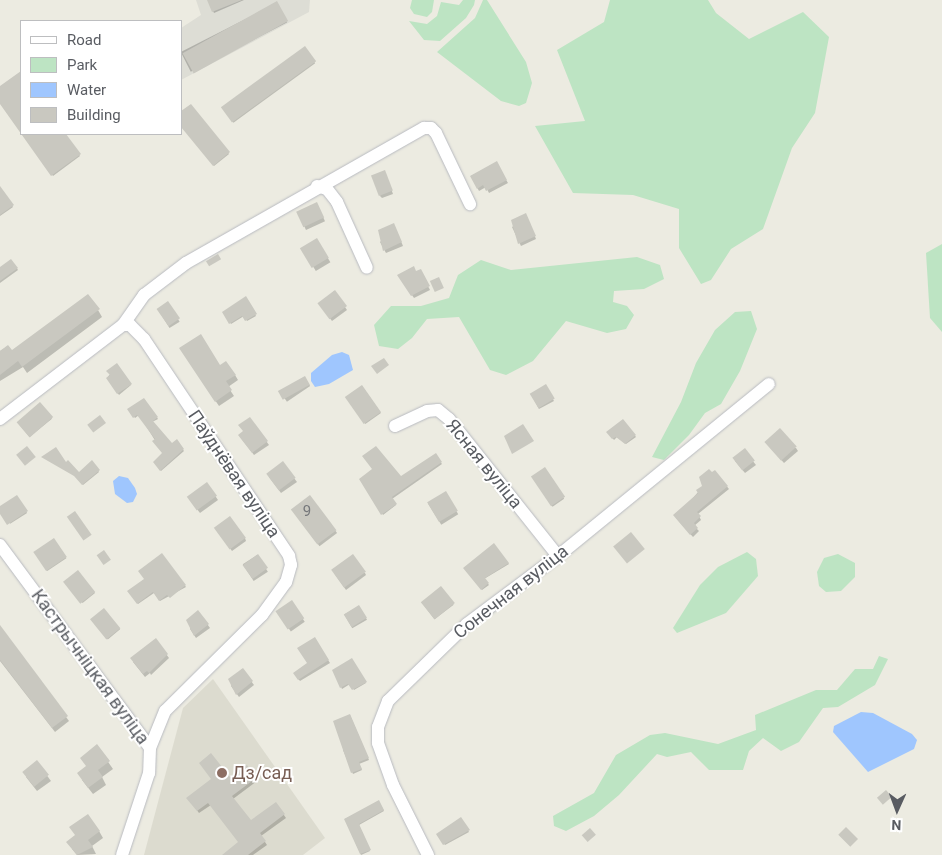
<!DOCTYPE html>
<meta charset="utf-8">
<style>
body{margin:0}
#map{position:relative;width:942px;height:855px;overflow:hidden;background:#ecebe1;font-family:Roboto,sans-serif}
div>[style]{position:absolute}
.industrial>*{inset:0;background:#ddddd5}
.education>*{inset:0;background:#dcdbcf}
.green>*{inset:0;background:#bde4c3}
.water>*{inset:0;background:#9fc6fe}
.shadow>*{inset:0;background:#0003;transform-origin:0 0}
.building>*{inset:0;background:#c9c8c0;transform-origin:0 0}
.roads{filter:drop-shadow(0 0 1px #b8bac0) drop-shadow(0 0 1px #b8bac0)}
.minor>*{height:12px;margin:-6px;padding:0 6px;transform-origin:6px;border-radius:6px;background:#fff}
.dots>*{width:14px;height:14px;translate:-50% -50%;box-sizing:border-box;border:2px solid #fff;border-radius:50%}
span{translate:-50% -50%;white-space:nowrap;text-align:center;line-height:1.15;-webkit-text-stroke:4px #fff;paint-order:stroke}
.number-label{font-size:15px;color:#75777a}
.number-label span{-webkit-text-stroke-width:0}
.street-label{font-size:18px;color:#595c62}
.education-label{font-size:18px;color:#785e54}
.left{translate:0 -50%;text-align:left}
.legend{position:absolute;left:20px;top:20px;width:162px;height:115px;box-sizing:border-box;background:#fff;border:1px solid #bdbec0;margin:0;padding:6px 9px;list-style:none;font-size:15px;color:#595c62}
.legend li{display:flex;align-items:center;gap:10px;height:25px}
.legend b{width:25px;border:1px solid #bdbec0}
.north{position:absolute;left:872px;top:785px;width:50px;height:50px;-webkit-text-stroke:4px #fff;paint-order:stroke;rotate:182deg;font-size:14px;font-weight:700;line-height:20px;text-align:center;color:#595c62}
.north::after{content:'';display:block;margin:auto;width:18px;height:22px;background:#595c62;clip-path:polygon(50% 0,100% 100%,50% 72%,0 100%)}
</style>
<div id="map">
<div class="industrial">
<div style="clip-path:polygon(196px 0,310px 0,309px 12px,181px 80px,181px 28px,201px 15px)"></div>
</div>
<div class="education">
<div style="clip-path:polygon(213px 679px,325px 838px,303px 855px,144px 855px,183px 708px)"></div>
</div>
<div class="green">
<div style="clip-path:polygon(412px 0,434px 0,432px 12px,427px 17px,414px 14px,410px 8px)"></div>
<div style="clip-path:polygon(463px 0,475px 0,474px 5px,466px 18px,440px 41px,424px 40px,409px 21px,427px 24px,437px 16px,441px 2px,459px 5px)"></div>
<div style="clip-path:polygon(483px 0,487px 0,526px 62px,532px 83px,526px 103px,519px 106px,501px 101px,437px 52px,475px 18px)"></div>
<div style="clip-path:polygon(610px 0,708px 0,716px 13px,749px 39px,803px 12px,829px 37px,815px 113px,792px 148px,763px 229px,731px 249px,711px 280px,701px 284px,679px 248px,679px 209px,633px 195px,573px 193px,535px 126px,585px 121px,557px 50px,604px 22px)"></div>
<div style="clip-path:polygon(942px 244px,942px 332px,930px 318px,926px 253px)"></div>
<div style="clip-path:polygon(637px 257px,660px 265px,664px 279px,644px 289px,614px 291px,613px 302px,627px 306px,634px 315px,626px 329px,607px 333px,566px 321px,533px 361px,506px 375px,490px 370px,459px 317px,427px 319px,412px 338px,398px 349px,379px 346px,374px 325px,391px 306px,421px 306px,449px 298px,458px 275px,481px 260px,511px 270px)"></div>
<div style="clip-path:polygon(751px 311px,757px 329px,740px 371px,721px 404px,705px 413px,689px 435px,664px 460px,652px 457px,681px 402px,696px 363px,715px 330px,735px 312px)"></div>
<div style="clip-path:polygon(747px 552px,756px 559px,758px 576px,726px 613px,677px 633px,673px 628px,700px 585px,718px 567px)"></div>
<div style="clip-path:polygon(838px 554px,855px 563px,855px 577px,841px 591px,826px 592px,819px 586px,817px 572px,824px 558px)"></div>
<div style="clip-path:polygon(879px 656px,888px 659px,875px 685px,838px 707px,823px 708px,799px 742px,781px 751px,763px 738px,749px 751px,743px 770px,709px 770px,691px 752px,667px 757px,657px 754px,619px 795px,594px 816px,566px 831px,554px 826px,553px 816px,594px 793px,616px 755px,650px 735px,665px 733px,718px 744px,756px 730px,755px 715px,816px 690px,837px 690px,855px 669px,873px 669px)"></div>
</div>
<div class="water">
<div style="clip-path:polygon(342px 352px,349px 355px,353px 370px,329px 384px,315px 387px,311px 381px,311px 373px,332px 355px)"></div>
<div style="clip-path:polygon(119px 476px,128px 478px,135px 488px,137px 494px,133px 502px,127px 503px,115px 494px,113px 481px)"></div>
<div style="clip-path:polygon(861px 712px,873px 713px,912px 734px,917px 740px,914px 749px,868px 772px,833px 732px,834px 726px)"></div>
</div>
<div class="shadow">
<div style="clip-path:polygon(208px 0,244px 0,214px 13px)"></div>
<div style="left:277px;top:3px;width:22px;height:108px;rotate:63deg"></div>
<div style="left:304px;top:48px;width:19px;height:101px;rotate:54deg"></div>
<div style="clip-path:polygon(21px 73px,21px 132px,0 103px,0 88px)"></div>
<div style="clip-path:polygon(190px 105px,229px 154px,214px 166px,181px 126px)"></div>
<div style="clip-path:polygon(22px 134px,64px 134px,80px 156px,53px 176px)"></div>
<div style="clip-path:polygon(496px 163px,508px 183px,489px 193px,486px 187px,479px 191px,471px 176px)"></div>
<div style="clip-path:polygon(386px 175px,393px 194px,382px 198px,380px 196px)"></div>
<div style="clip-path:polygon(0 188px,13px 207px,0 216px)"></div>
<div style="left:317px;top:204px;width:19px;height:21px;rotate:65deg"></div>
<div style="clip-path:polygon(527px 217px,536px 239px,521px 246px,512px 227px)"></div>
<div style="clip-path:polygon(395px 227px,403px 246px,386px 253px,380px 242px)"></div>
<div style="left:317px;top:240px;width:26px;height:17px;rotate:59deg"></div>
<div style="clip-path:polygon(11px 260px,18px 270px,0 283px,0 268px)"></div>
<div style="clip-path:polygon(420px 271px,430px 290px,414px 298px,398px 275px)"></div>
<div style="clip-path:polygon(334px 291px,347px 310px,332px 321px,320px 305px)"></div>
<div style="clip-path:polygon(246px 298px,256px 316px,247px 321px,244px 316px,231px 324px,224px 313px)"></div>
<div style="left:168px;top:303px;width:22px;height:12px;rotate:58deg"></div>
<div style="clip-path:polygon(98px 310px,102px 317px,27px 373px,23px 367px,0 381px,0 351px,8px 346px,12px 351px)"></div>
<div style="clip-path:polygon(184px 354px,235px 375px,238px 380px,228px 387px,234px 396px,219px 406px)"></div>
<div style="clip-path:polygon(117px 365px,131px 385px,119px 395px,107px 378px)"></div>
<div style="left:304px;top:377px;width:11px;height:28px;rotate:56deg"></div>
<div style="left:362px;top:386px;width:33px;height:19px;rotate:55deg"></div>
<div style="left:546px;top:386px;width:17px;height:17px;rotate:62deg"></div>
<div style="clip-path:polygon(144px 399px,158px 419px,152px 422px,171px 445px,176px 441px,184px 451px,161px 471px,154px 462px,163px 453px,139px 415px,135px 418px,129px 410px)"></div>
<div style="left:40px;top:404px;width:19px;height:29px;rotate:51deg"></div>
<div style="clip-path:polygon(250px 419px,269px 445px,254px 455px,241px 438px)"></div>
<div style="clip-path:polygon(623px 420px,636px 437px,626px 444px,617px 437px,614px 440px,608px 432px)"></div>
<div style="clip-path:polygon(768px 445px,796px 448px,798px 451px,784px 463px)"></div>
<div style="clip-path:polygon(744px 450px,756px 465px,745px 473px,735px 461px)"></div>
<div style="clip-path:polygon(435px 455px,442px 464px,392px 499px,396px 505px,383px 515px,361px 479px,401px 478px)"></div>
<div style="clip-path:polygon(92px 462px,99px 472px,83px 485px,76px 477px)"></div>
<div style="clip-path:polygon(283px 463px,297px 482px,281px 493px,269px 477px)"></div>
<div style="left:544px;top:469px;width:36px;height:14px;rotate:56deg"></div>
<div style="clip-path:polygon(715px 472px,729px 489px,698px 514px,701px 520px,694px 526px,699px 531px,693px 537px,676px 518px)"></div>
<div style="clip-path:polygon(207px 484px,218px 500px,200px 513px,190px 500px)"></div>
<div style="left:445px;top:493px;width:25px;height:20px;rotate:58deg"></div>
<div style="left:17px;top:497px;width:19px;height:20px;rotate:58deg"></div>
<div style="left:310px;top:497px;width:45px;height:22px;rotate:53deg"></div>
<div style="clip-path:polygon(217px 531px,245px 538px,246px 541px,232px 551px)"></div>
<div style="left:54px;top:540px;width:22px;height:23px;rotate:56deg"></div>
<div style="clip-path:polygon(494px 545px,509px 564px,484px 579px,489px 585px,482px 590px,464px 568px)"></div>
<div style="clip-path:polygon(162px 555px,186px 587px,160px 601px,154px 593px,138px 604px,129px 591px,145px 579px)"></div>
<div style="left:257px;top:555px;width:20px;height:17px;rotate:57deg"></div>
<div style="left:78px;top:572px;width:27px;height:16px;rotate:51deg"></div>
<div style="clip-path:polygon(334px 573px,365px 573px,366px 575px,346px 590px)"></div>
<div style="left:441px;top:588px;width:21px;height:24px;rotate:53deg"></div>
<div style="left:291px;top:602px;width:24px;height:17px;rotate:55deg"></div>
<div style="left:359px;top:606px;width:16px;height:17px;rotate:60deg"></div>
<div style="left:104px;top:610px;width:25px;height:16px;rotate:50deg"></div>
<div style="clip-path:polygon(198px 611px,210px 628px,196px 638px,190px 629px)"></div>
<div style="clip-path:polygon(0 628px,69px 721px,55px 732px,0 661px)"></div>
<div style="clip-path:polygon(314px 638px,330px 663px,300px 681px,296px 676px,308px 663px)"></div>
<div style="clip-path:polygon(156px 640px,169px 658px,151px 675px,150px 673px,145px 677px,133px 662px)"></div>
<div style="clip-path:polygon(352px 660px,366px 683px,354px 690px,350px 684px,342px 689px,334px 671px)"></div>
<div style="clip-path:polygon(242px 669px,254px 685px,239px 697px,231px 686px)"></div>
<div style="clip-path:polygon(350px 715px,369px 760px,359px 764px,362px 770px,353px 774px,343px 750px,346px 748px)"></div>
<div style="clip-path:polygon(97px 746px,113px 769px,102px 777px,106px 785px,93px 794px,82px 780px)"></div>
<div style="clip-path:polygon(37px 762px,51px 781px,37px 791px,26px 777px)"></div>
<div style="clip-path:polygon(255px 778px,257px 781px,233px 799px,251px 822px,276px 804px,286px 818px,261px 836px,267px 845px,253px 855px,230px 855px,240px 843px,211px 805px,199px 813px,190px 801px,230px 779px)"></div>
<div style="clip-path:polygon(379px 802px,384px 811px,359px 825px,370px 851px,361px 855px,345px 819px)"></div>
<div style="clip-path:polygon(461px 819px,469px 832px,445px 845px,437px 835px)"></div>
<div style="clip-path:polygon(99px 831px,103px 838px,92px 846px,96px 854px,77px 855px,72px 849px)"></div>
</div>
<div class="building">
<div style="clip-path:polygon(207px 0,242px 0,212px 12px)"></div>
<div style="left:277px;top:1px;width:23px;height:108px;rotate:61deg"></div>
<div style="left:305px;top:46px;width:19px;height:104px;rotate:54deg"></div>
<div style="clip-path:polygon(21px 71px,21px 134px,66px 134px,81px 154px,51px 176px,0 104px,0 86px)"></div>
<div style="clip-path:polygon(191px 104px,230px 152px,213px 166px,181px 127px,181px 111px)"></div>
<div style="clip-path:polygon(497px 161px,507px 180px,486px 191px,483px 185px,477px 189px,470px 176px)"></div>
<div style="left:385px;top:170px;width:22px;height:15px;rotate:69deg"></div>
<div style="clip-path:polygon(0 186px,14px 205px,0 215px)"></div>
<div style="left:317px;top:202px;width:17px;height:23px;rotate:65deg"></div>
<div style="clip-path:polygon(526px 213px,536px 236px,518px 244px,511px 220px)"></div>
<div style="clip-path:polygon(394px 223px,402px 242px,383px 251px,378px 230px)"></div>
<div style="left:317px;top:238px;width:23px;height:20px;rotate:59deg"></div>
<div style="left:218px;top:254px;width:6px;height:14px;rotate:59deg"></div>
<div style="clip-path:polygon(11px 259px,18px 268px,0 281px,0 267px)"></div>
<div style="clip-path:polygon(414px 266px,416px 271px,421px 269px,430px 286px,411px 296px,397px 275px)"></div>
<div style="left:439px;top:277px;width:12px;height:10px;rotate:66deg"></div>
<div style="left:335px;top:290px;width:20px;height:22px;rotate:53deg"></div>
<div style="clip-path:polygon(88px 294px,100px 309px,22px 367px,18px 361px,0 375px,0 351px,8px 345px,12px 350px)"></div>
<div style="clip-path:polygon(246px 296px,257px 314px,245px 321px,242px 316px,229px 324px,222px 312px)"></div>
<div style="left:168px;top:301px;width:21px;height:14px;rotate:55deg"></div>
<div style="clip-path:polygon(201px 334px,220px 365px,226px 361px,236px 375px,226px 381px,232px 390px,215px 402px,179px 348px)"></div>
<div style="clip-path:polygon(384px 358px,389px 365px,377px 374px,371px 366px)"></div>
<div style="clip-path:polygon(117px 363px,132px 384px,117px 394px,106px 378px,110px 375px,106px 371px)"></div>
<div style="left:305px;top:376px;width:10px;height:31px;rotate:61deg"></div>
<div style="left:546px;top:384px;width:17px;height:19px;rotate:59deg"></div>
<div style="left:362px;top:385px;width:33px;height:21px;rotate:55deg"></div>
<div style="clip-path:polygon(144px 398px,158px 417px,153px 421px,172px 443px,177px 439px,184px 449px,160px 471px,153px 462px,162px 453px,152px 441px,155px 439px,137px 415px,133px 418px,127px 409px)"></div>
<div style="left:40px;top:402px;width:20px;height:31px;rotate:49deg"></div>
<div style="left:100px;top:415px;width:10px;height:16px;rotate:53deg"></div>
<div style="clip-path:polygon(250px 417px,268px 441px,252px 453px,238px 435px,243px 431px,238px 425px)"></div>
<div style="clip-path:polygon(623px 419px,636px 435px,625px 444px,616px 437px,612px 439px,606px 432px)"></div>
<div style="clip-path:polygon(523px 424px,534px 441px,512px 454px,504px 436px)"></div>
<div style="left:780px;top:428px;width:25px;height:21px;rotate:48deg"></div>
<div style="left:27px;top:446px;width:14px;height:14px;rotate:51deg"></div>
<div style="clip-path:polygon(376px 446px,401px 476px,436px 453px,442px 462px,392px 497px,397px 504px,381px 515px,359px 479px,372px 469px,362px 456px)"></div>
<div style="clip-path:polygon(56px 447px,66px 462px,68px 460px,79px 472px,92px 460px,100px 470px,82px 485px,74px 476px,41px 457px)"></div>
<div style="left:745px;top:448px;width:16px;height:16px;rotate:52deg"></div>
<div style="left:283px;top:461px;width:21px;height:21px;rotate:53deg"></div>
<div style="left:545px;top:467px;width:36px;height:17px;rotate:56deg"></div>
<div style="clip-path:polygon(709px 469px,712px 472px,715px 470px,728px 486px,697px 512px,701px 516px,694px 523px,698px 528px,690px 535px,673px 515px,698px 493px,696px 490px,702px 486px,699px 477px)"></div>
<div style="left:207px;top:482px;width:17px;height:25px;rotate:54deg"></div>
<div style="left:446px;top:491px;width:23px;height:22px;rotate:59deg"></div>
<div style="clip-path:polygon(17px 495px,28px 511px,7px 525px,0 514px,0 506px)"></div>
<div style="left:310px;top:495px;width:44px;height:24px;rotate:53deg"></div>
<div style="left:75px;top:511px;width:29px;height:10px;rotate:55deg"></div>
<div style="left:230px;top:516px;width:27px;height:20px;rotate:54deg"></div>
<div style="left:631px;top:532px;width:22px;height:23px;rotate:51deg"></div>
<div style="left:54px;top:538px;width:23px;height:25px;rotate:56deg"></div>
<div style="clip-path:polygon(494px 543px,509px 563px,485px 578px,489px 583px,481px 590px,463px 568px)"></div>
<div style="left:104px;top:550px;width:12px;height:9px;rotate:55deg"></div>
<div style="clip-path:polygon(162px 553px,186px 585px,170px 598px,167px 595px,159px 601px,153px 592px,137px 604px,127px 591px,144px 579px,138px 571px)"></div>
<div style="left:258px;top:554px;width:17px;height:19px;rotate:54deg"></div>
<div style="left:353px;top:554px;width:22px;height:27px;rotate:54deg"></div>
<div style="left:78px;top:570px;width:28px;height:19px;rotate:52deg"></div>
<div style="left:441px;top:586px;width:22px;height:26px;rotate:51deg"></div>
<div style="left:292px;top:600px;width:22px;height:20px;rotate:56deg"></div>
<div style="left:359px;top:605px;width:15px;height:18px;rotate:58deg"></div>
<div style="left:104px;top:608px;width:26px;height:18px;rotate:51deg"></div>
<div style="clip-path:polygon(198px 610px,209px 624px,194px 636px,186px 620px)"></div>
<div style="clip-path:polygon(0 625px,68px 716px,52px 728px,0 660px)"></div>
<div style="clip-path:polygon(315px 637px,329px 660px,298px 680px,293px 673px,307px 663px,297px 648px)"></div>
<div style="clip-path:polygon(156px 638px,168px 654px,149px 673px,147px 671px,143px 674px,130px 658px)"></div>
<div style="clip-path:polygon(352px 658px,367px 682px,352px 690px,348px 684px,340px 688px,332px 670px)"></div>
<div style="clip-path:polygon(243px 668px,253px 681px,236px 695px,228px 679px)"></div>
<div style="clip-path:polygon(350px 714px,369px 758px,359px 762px,362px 769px,351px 773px,333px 721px)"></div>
<div style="clip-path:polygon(97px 744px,110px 761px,98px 770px,103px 777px,88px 788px,77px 773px,86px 766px,80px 758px)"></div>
<div style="clip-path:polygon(211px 753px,230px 777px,247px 765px,256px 778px,232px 796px,251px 820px,276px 802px,285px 814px,260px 833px,266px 841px,248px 855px,222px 855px,238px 842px,208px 803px,197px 811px,186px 798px,211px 779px,199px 763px)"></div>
<div style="left:37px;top:760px;width:19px;height:19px;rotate:51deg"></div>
<div style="left:886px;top:790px;width:9px;height:12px;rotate:49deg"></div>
<div style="clip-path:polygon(379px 800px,384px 810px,359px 824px,371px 850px,360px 854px,344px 819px)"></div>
<div style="clip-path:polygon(88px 814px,100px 831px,88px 840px,93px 847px,77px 855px,66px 842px,75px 835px,69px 827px)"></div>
<div style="clip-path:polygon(461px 817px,470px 830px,443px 845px,436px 834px)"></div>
<div style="left:846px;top:827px;width:17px;height:11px;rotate:45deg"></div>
<div style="left:590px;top:828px;width:9px;height:11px;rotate:49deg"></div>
</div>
<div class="roads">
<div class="minor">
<div style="left:317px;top:186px;width:10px;rotate:17deg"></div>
<div style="left:327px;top:189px;width:16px;rotate:52deg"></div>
<div style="left:337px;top:202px;width:72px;rotate:65.6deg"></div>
<div style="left:123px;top:325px;width:37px;rotate:-55deg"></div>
<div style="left:144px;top:295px;width:53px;rotate:-37.3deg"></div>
<div style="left:186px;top:263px;width:274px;rotate:-29.6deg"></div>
<div style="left:424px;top:128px;width:7px"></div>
<div style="left:431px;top:128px;width:7px;rotate:45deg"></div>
<div style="left:436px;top:133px;width:79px;rotate:64.4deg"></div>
<div style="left:0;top:419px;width:155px;rotate:-37.4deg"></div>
<div style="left:123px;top:325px;width:7px"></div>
<div style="left:130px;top:325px;width:20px;rotate:45deg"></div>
<div style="left:144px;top:339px;width:261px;rotate:56.2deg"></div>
<div style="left:289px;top:556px;width:9px;rotate:77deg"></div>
<div style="left:291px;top:565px;width:18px;rotate:106deg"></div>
<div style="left:286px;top:582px;width:41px;rotate:126deg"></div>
<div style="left:262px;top:615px;width:136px;rotate:135.3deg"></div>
<div style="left:165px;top:711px;width:40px;rotate:112deg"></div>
<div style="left:395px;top:426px;width:35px;rotate:-25deg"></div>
<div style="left:427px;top:411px;width:11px;rotate:-5deg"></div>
<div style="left:438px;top:410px;width:14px;rotate:39deg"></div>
<div style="left:449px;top:419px;width:175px;rotate:51.5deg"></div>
<div style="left:0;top:545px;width:252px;rotate:53.5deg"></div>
<div style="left:150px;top:748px;width:25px;rotate:92deg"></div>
<div style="left:149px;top:773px;width:86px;rotate:108.2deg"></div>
<div style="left:428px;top:855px;width:78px;rotate:-116.6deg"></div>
<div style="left:393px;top:785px;width:45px;rotate:-109.7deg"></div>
<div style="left:378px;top:743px;width:16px;rotate:-90deg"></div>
<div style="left:378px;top:727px;width:28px;rotate:-69deg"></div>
<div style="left:388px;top:701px;width:110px;rotate:-44.3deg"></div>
<div style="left:467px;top:624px;width:114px;rotate:-36.8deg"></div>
<div style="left:558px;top:556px;width:272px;rotate:-39.2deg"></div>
</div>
</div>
<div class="dots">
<div style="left:222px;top:773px;background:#8d6e63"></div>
</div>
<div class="number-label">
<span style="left:307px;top:512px">9</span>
</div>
<div class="street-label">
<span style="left:484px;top:464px;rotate:51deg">Ясная вуліца</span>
<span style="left:234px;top:474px;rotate:56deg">Паўднёвая вуліца</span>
<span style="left:511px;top:592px;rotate:-38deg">Сонечная вуліца</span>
<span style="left:90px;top:667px;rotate:54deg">Кастрычніцкая вуліца</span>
</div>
<div class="education-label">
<span class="left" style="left:232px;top:773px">Дз/сад</span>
</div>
<ul class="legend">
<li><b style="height:6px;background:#fff"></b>Road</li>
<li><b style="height:14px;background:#bde4c3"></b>Park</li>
<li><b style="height:14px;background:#9fc6fe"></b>Water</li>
<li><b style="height:14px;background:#c9c8c0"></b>Building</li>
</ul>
<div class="north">N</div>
</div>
